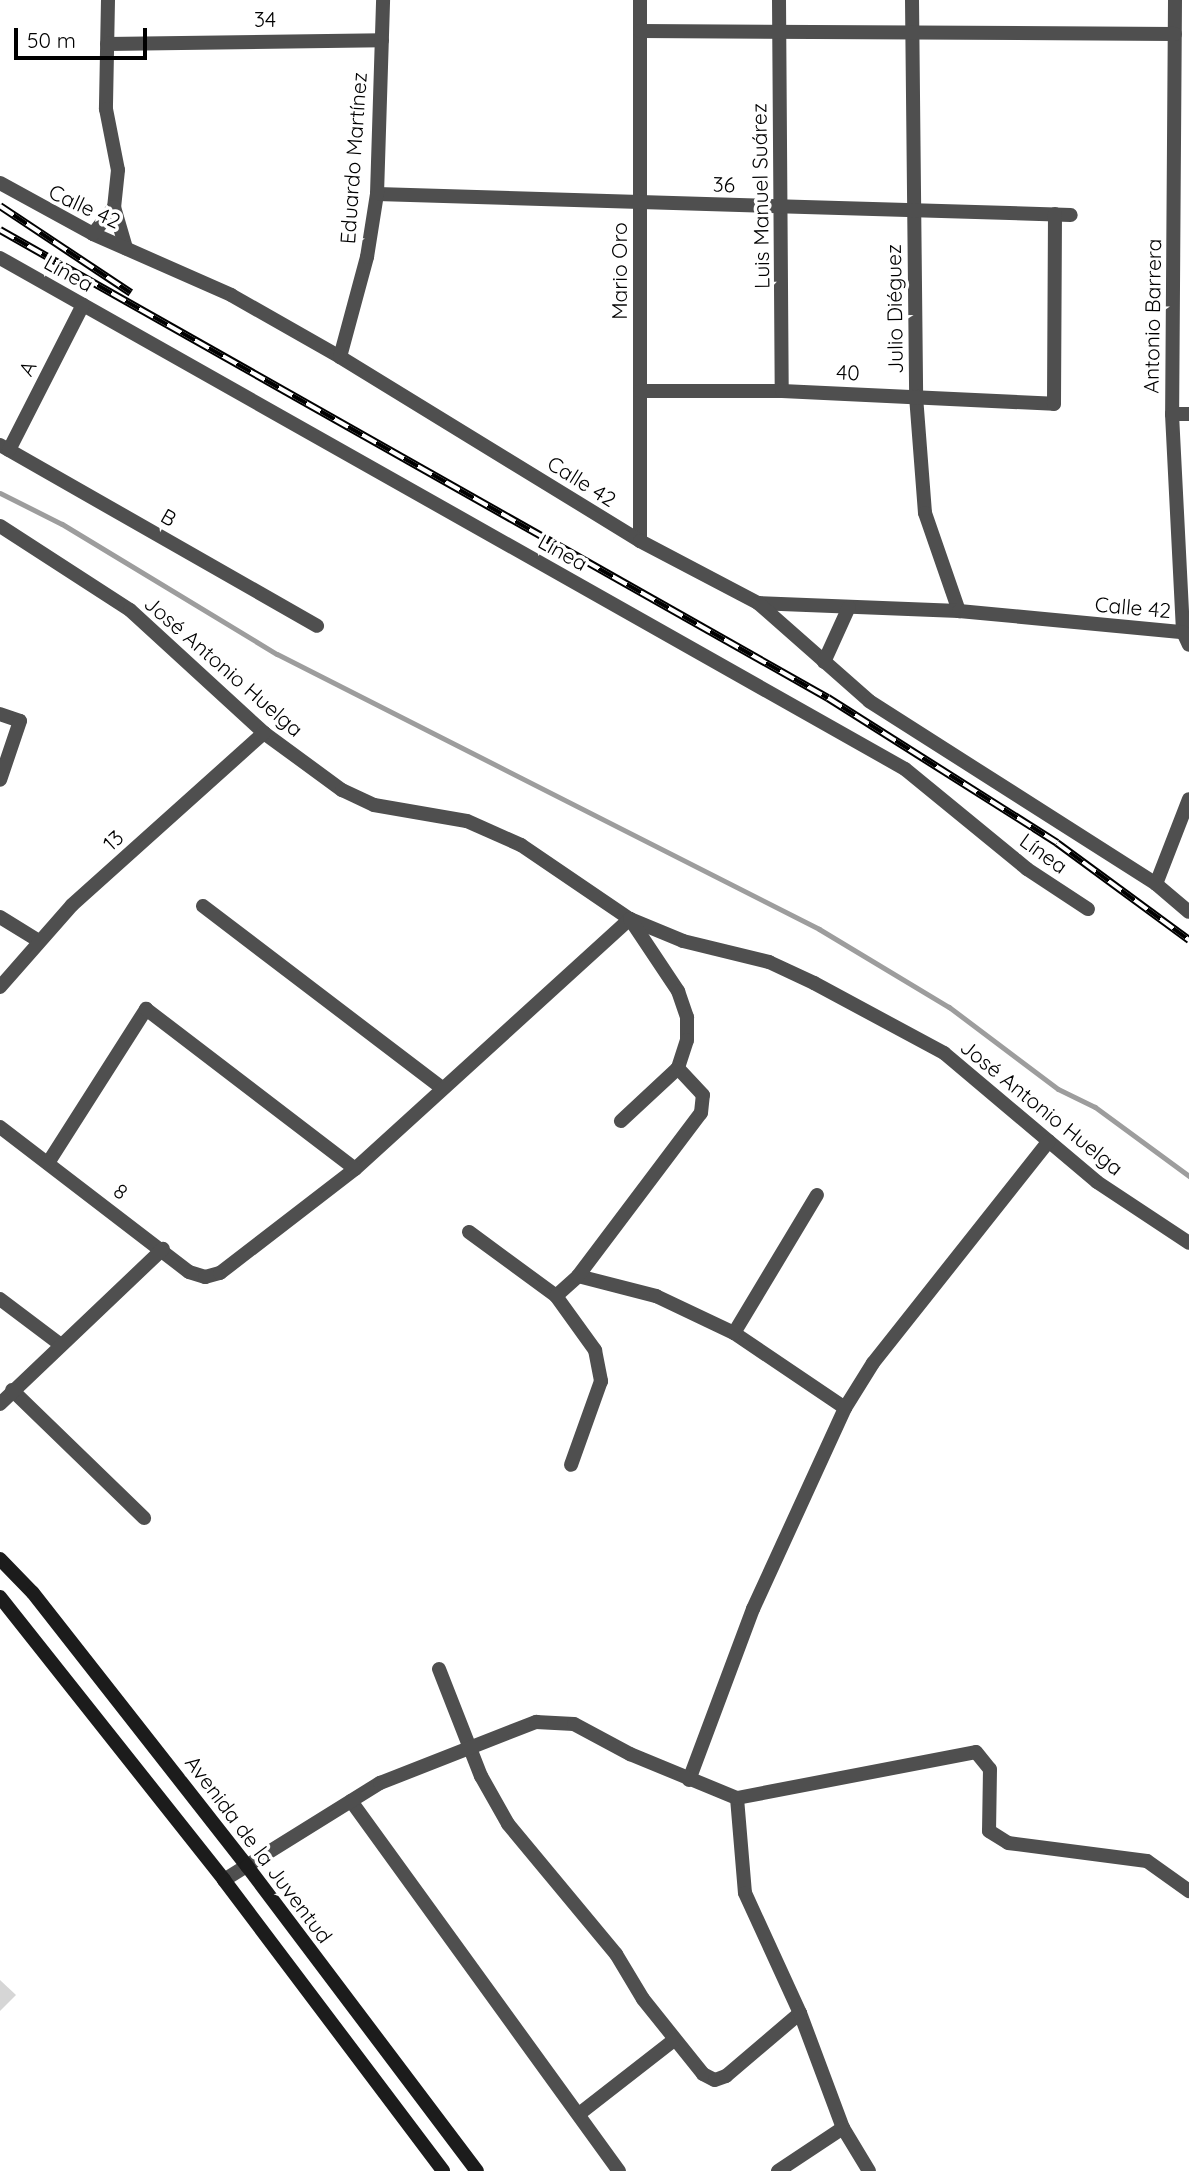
<!DOCTYPE html>
<meta charset="utf-8">
<style>
body{margin:0}
#map{position:relative;width:1189px;height:2171px;overflow:hidden;background:#fff;font-family:Quicksand,sans-serif}
div>[style]{position:absolute}
.green>*{inset:0;background:#d6d6d6}
.stream>*{height:5px;margin:-2.5px;padding:0 2.5px;transform-origin:2.5px;border-radius:2.5px;background:#9d9d9d}
.minor>*{height:14px;margin:-7px;padding:0 7px;transform-origin:7px;border-radius:7px;background:#4f4f4f}
.secondary>*{height:14px;margin:-7px;padding:0 7px;transform-origin:7px;border-radius:7px;background:#1c1c1c}
.rail>*{height:8px;margin-top:-4px;transform-origin:0;background:repeating-linear-gradient(90deg,#fff 0 16px,#000 0 32px);box-sizing:border-box;border-block:2px solid #000}
span{translate:-50% -50%;white-space:nowrap;text-align:center;line-height:1.15;-webkit-text-stroke:7px #fff;paint-order:stroke}
.street-label{font-size:21px;color:#000}
.scale{position:absolute;left:14px;top:28px;width:133px;height:32px;box-sizing:border-box;border:4px solid #000;border-top:0;padding-left:9px;font-size:21px;line-height:24px;white-space:nowrap;color:#000;-webkit-text-stroke:5px #fff;paint-order:stroke}
</style>
<div id="map">
<div class="green">
<div style="clip-path:polygon(0 1980px,16px 1995px,0 2011px)"></div>
</div>
<div class="stream">
<div style="left:0;top:493px;width:69px;rotate:26.6deg"></div>
<div style="left:62px;top:524px;width:251px;rotate:31.2deg"></div>
<div style="left:277px;top:654px;width:608px;rotate:26.9deg"></div>
<div style="left:819px;top:929px;width:152px;rotate:31deg"></div>
<div style="left:949px;top:1007px;width:136px;rotate:37deg"></div>
<div style="left:1058px;top:1089px;width:41px;rotate:25.9deg"></div>
<div style="left:1095px;top:1107px;width:117px;rotate:36.3deg"></div>
</div>
<div class="minor">
<div style="left:108px;top:0;width:109px;rotate:91.1deg"></div>
<div style="left:106px;top:109px;width:62px;rotate:78.9deg"></div>
<div style="left:118px;top:170px;width:37px;rotate:96deg"></div>
<div style="left:114px;top:207px;width:43px;rotate:73.7deg"></div>
<div style="left:640px;top:0;width:541px;rotate:90deg"></div>
<div style="left:779px;top:0;width:391px;rotate:89.6deg"></div>
<div style="left:912px;top:0;width:396px;rotate:89.4deg"></div>
<div style="left:916px;top:396px;width:117px;rotate:85.6deg"></div>
<div style="left:925px;top:513px;width:104px;rotate:70.9deg"></div>
<div style="left:1175px;top:0;width:414px;rotate:90.4deg"></div>
<div style="left:1172px;top:414px;width:218px;rotate:87.1deg"></div>
<div style="left:640px;top:31px;width:535px;rotate:0.32deg"></div>
<div style="left:107px;top:44px;width:275px;rotate:-0.8deg"></div>
<div style="left:0;top:183px;width:106px;rotate:28.7deg"></div>
<div style="left:93px;top:234px;width:151px;rotate:23.8deg"></div>
<div style="left:231px;top:295px;width:125px;rotate:29.6deg"></div>
<div style="left:340px;top:357px;width:352px;rotate:31.5deg"></div>
<div style="left:640px;top:541px;width:133px;rotate:27.7deg"></div>
<div style="left:758px;top:603px;width:201px;rotate:2.3deg"></div>
<div style="left:959px;top:611px;width:225px;rotate:5.4deg"></div>
<div style="left:1183px;top:632px;width:14px;rotate:65deg"></div>
<div style="left:377px;top:194px;width:694px;rotate:1.73deg"></div>
<div style="left:93px;top:234px;width:34px;rotate:-52deg"></div>
<div style="left:0;top:258px;width:1039px;rotate:29.45deg"></div>
<div style="left:905px;top:769px;width:158px;rotate:39.3deg"></div>
<div style="left:1027px;top:869px;width:73px;rotate:33.3deg"></div>
<div style="left:340px;top:357px;width:104px;rotate:-74.9deg"></div>
<div style="left:367px;top:257px;width:64px;rotate:-81deg"></div>
<div style="left:377px;top:194px;width:194px;rotate:-88.2deg"></div>
<div style="left:640px;top:391px;width:142px"></div>
<div style="left:782px;top:391px;width:272px;rotate:2.7deg"></div>
<div style="left:1054px;top:404px;width:190px;rotate:-89.7deg"></div>
<div style="left:1172px;top:414px;width:17px"></div>
<div style="left:0;top:445px;width:365px;rotate:29.7deg"></div>
<div style="left:9px;top:450px;width:163px;rotate:-63deg"></div>
<div style="left:0;top:526px;width:155px;rotate:32.9deg"></div>
<div style="left:130px;top:610px;width:182px;rotate:42.5deg"></div>
<div style="left:264px;top:733px;width:97px;rotate:36.2deg"></div>
<div style="left:342px;top:790px;width:35px;rotate:25deg"></div>
<div style="left:374px;top:805px;width:94px;rotate:9.8deg"></div>
<div style="left:467px;top:821px;width:59px;rotate:24deg"></div>
<div style="left:521px;top:845px;width:132px;rotate:34.2deg"></div>
<div style="left:630px;top:919px;width:57px;rotate:22.5deg"></div>
<div style="left:683px;top:941px;width:89px;rotate:13.7deg"></div>
<div style="left:769px;top:962px;width:50px;rotate:25deg"></div>
<div style="left:814px;top:983px;width:148px;rotate:28.3deg"></div>
<div style="left:944px;top:1053px;width:200px;rotate:40.1deg"></div>
<div style="left:1097px;top:1182px;width:110px;rotate:33.5deg"></div>
<div style="left:758px;top:603px;width:148px;rotate:41.4deg"></div>
<div style="left:869px;top:701px;width:340px;rotate:32.5deg"></div>
<div style="left:1156px;top:884px;width:43px;rotate:40.3deg"></div>
<div style="left:824px;top:662px;width:60px;rotate:-65.6deg"></div>
<div style="left:0;top:714px;width:21px;rotate:19deg"></div>
<div style="left:20px;top:721px;width:62px;rotate:108.7deg"></div>
<div style="left:1156px;top:884px;width:91px;rotate:-68.8deg"></div>
<div style="left:203px;top:906px;width:299px;rotate:37.3deg"></div>
<div style="left:0;top:917px;width:46px;rotate:31.6deg"></div>
<div style="left:0;top:987px;width:109px;rotate:-48.7deg"></div>
<div style="left:72px;top:905px;width:258px;rotate:-41.9deg"></div>
<div style="left:0;top:1127px;width:238px;rotate:37.5deg"></div>
<div style="left:189px;top:1272px;width:17px;rotate:17deg"></div>
<div style="left:205px;top:1277px;width:16px;rotate:-15deg"></div>
<div style="left:220px;top:1273px;width:170px;rotate:-37.6deg"></div>
<div style="left:355px;top:1169px;width:372px;rotate:-42.3deg"></div>
<div style="left:630px;top:919px;width:87px;rotate:56.3deg"></div>
<div style="left:678px;top:991px;width:28px;rotate:71deg"></div>
<div style="left:687px;top:1017px;width:23px;rotate:90deg"></div>
<div style="left:687px;top:1040px;width:29px;rotate:108deg"></div>
<div style="left:678px;top:1068px;width:78px;rotate:137.1deg"></div>
<div style="left:48px;top:1163px;width:183px;rotate:-57.5deg"></div>
<div style="left:146px;top:1009px;width:263px;rotate:37.4deg"></div>
<div style="left:469px;top:1232px;width:108px;rotate:36.3deg"></div>
<div style="left:556px;top:1296px;width:67px;rotate:54.2deg"></div>
<div style="left:595px;top:1350px;width:32px;rotate:79deg"></div>
<div style="left:601px;top:1381px;width:89px;rotate:109.7deg"></div>
<div style="left:578px;top:1276px;width:81px;rotate:14.4deg"></div>
<div style="left:656px;top:1296px;width:86px;rotate:25.4deg"></div>
<div style="left:734px;top:1333px;width:134px;rotate:34deg"></div>
<div style="left:556px;top:1296px;width:30px;rotate:-42deg"></div>
<div style="left:578px;top:1276px;width:204px;rotate:-53deg"></div>
<div style="left:701px;top:1113px;width:18px;rotate:-84deg"></div>
<div style="left:703px;top:1095px;width:37px;rotate:-133deg"></div>
<div style="left:0;top:1299px;width:76px;rotate:37deg"></div>
<div style="left:734px;top:1333px;width:161px;rotate:-59deg"></div>
<div style="left:12px;top:1390px;width:184px;rotate:44.1deg"></div>
<div style="left:0;top:1404px;width:225px;rotate:-43.6deg"></div>
<div style="left:439px;top:1669px;width:115px;rotate:68.6deg"></div>
<div style="left:481px;top:1776px;width:55px;rotate:60.6deg"></div>
<div style="left:508px;top:1824px;width:169px;rotate:50.3deg"></div>
<div style="left:616px;top:1954px;width:52px;rotate:59deg"></div>
<div style="left:643px;top:1999px;width:96px;rotate:51.3deg"></div>
<div style="left:703px;top:2074px;width:13px;rotate:27deg"></div>
<div style="left:715px;top:2080px;width:12px;rotate:-20deg"></div>
<div style="left:726px;top:2076px;width:97px;rotate:-40.4deg"></div>
<div style="left:689px;top:1780px;width:183px;rotate:-69.5deg"></div>
<div style="left:753px;top:1609px;width:221px;rotate:-65.4deg"></div>
<div style="left:845px;top:1408px;width:53px;rotate:-58.1deg"></div>
<div style="left:873px;top:1363px;width:283px;rotate:-51.6deg"></div>
<div style="left:737px;top:1798px;width:95px;rotate:85.2deg"></div>
<div style="left:745px;top:1893px;width:132px;rotate:65.4deg"></div>
<div style="left:800px;top:2013px;width:123px;rotate:69.5deg"></div>
<div style="left:843px;top:2128px;width:50px;rotate:58.8deg"></div>
<div style="left:351px;top:1801px;width:457px;rotate:54.1deg"></div>
<div style="left:224px;top:1880px;width:184px;rotate:-31.9deg"></div>
<div style="left:380px;top:1783px;width:168px;rotate:-21.4deg"></div>
<div style="left:536px;top:1722px;width:38px;rotate:3deg"></div>
<div style="left:574px;top:1724px;width:64px;rotate:28.2deg"></div>
<div style="left:630px;top:1754px;width:116px;rotate:22.4deg"></div>
<div style="left:737px;top:1798px;width:243px;rotate:-10.9deg"></div>
<div style="left:976px;top:1752px;width:22px;rotate:51deg"></div>
<div style="left:990px;top:1769px;width:62px;rotate:90.9deg"></div>
<div style="left:989px;top:1831px;width:22px;rotate:32deg"></div>
<div style="left:1008px;top:1843px;width:140px;rotate:7.4deg"></div>
<div style="left:1147px;top:1861px;width:52px;rotate:35.5deg"></div>
<div style="left:579px;top:2114px;width:120px;rotate:-37.9deg"></div>
<div style="left:778px;top:2171px;width:78px;rotate:-33.5deg"></div>
</div>
<div class="secondary">
<div style="left:0;top:1559px;width:47px;rotate:45.9deg"></div>
<div style="left:33px;top:1593px;width:347px;rotate:51.9deg"></div>
<div style="left:247px;top:1866px;width:382px;rotate:53deg"></div>
<div style="left:0;top:1597px;width:361px;rotate:51.6deg"></div>
<div style="left:224px;top:1880px;width:364px;rotate:53deg"></div>
</div>
<div class="rail">
<div style="left:0;top:206px;width:157px;rotate:33.6deg"></div>
<div style="left:0;top:230px;width:951px;rotate:29.48deg"></div>
<div style="left:828px;top:698px;width:271px;rotate:32.3deg"></div>
<div style="left:1057px;top:843px;width:164px;rotate:36.3deg"></div>
</div>
<div class="street-label">
<span style="left:265px;top:19px">34</span>
<span style="left:353px;top:158px;rotate:-86deg">Eduardo Martínez</span>
<span style="left:724px;top:184px;rotate:2deg">36</span>
<span style="left:760px;top:196px;rotate:-91deg">Luis Manuel Suárez</span>
<span style="left:85px;top:206px;rotate:25deg">Calle 42</span>
<span style="left:619px;top:271px;rotate:-90deg">Mario Oro</span>
<span style="left:69px;top:273px;rotate:29deg">Línea</span>
<span style="left:894px;top:309px;rotate:-91deg">Julio Diéguez</span>
<span style="left:1152px;top:316px;rotate:-89deg">Antonio Barrera</span>
<span style="left:27px;top:368px;rotate:-63deg">A</span>
<span style="left:848px;top:372px;rotate:2deg">40</span>
<span style="left:582px;top:481px;rotate:32deg">Calle 42</span>
<span style="left:169px;top:517px;rotate:30deg">B</span>
<span style="left:563px;top:552px;rotate:29deg">Línea</span>
<span style="left:1133px;top:607px;rotate:5deg">Calle 42</span>
<span style="left:224px;top:666px;rotate:41deg">José Antonio Huelga</span>
<span style="left:113px;top:840px;rotate:-42deg">13</span>
<span style="left:1044px;top:853px;rotate:36deg">Línea</span>
<span style="left:1042px;top:1107px;rotate:39deg">José Antonio Huelga</span>
<span style="left:121px;top:1191px;rotate:37deg">8</span>
<span style="left:259px;top:1849px;rotate:53deg">Avenida de la Juventud</span>
</div>
<div class="scale">50 m</div>
</div>
